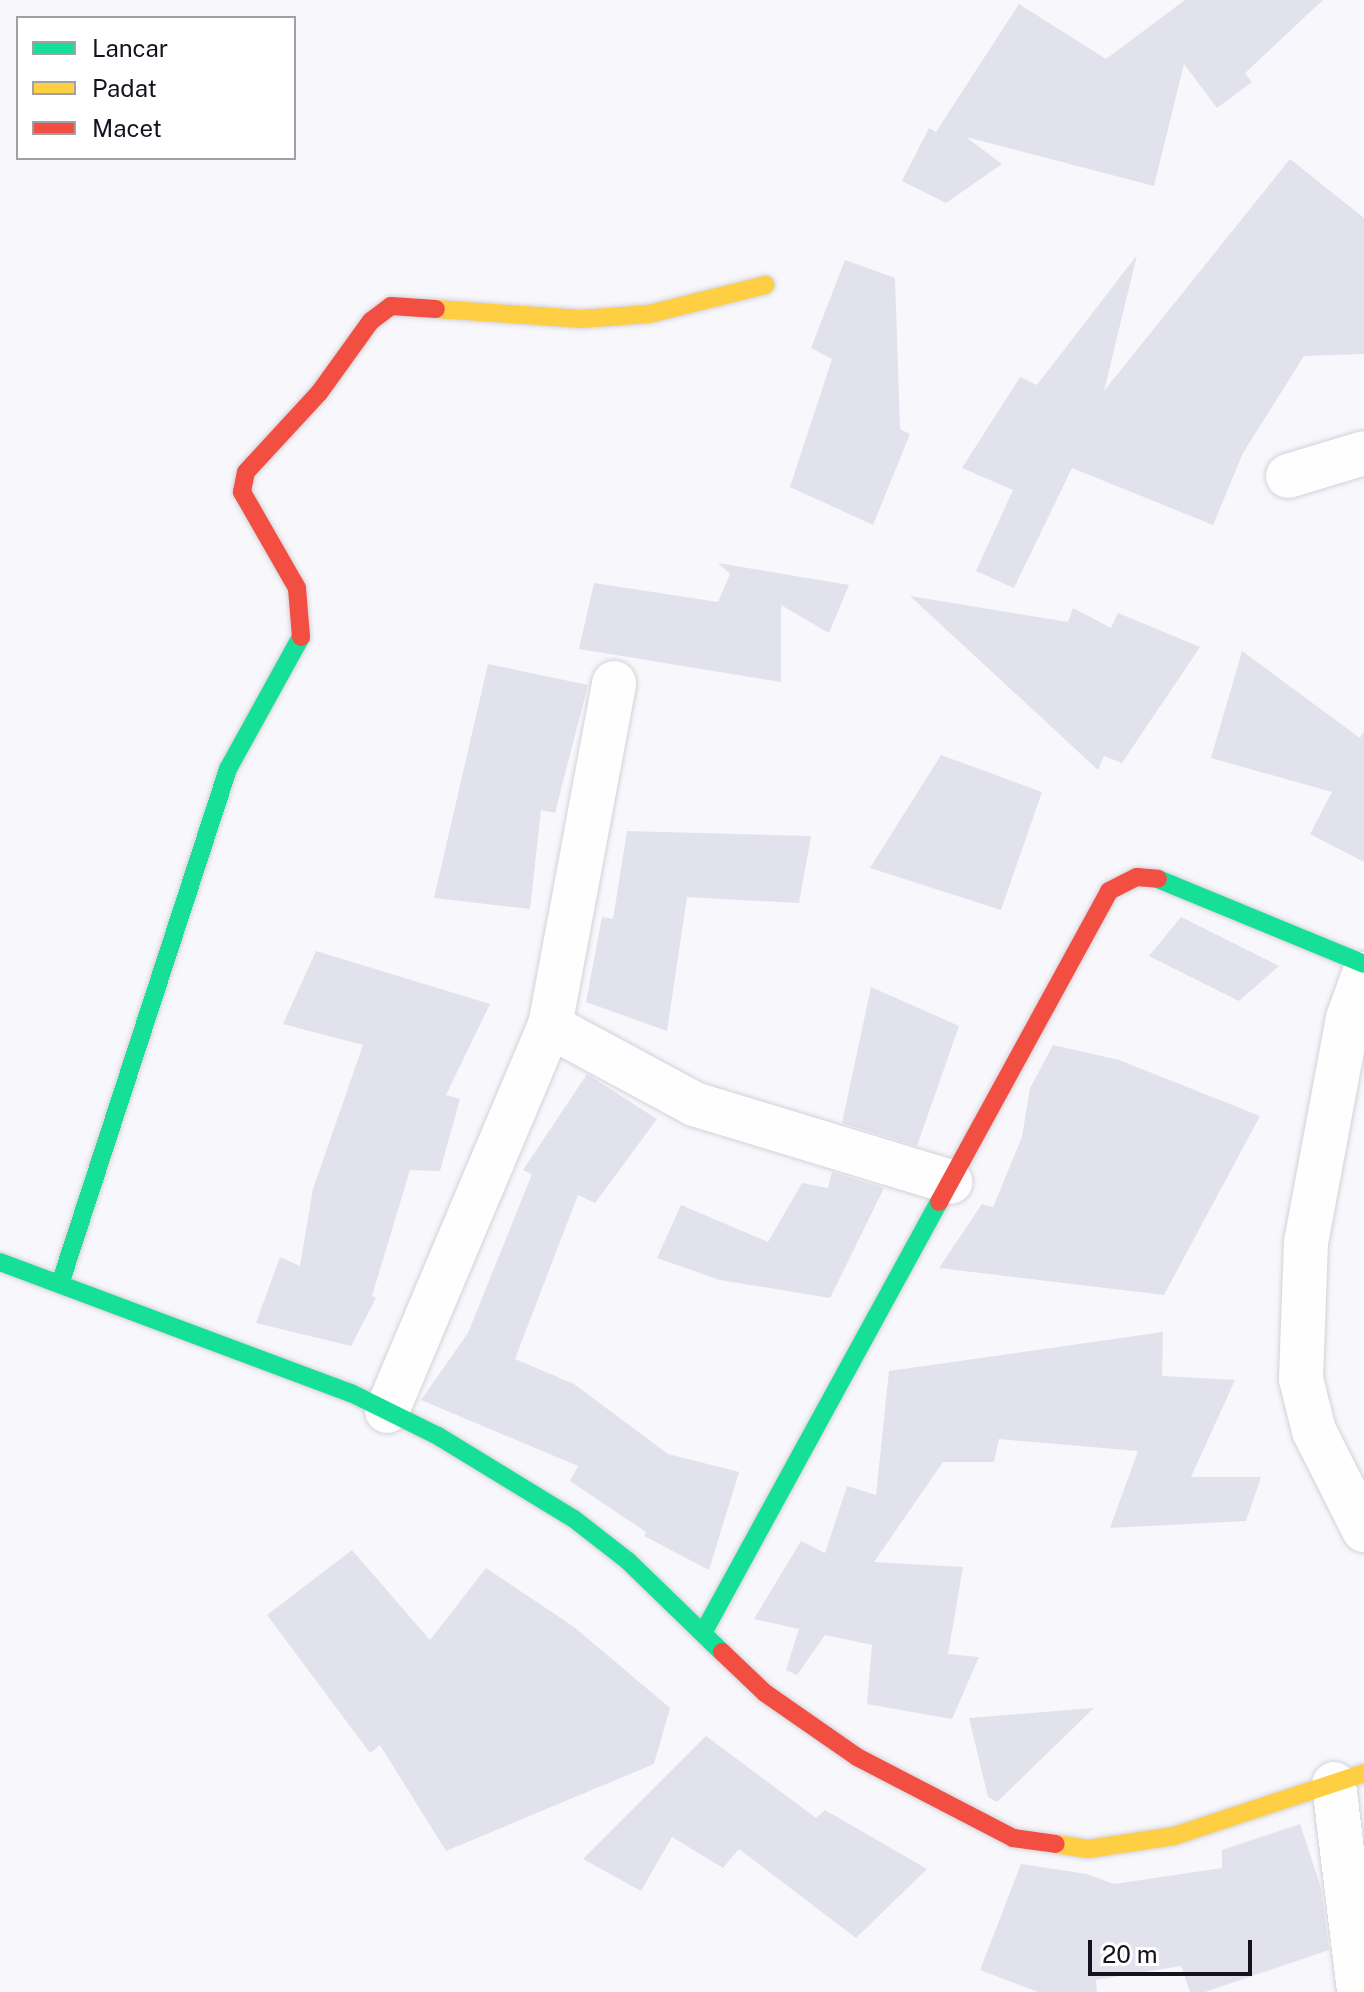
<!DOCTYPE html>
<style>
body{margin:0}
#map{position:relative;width:1364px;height:1992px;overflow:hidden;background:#f8f7fb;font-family:"Public Sans",sans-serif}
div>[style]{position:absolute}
.building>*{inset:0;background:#e2e2ed}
.roads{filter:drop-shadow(0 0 2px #d4d1d9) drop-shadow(0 0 2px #d4d1d9)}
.street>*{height:44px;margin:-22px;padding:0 22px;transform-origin:22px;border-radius:22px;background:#fefefe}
.fast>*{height:18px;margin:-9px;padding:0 9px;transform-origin:9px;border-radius:9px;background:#16e098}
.slow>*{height:18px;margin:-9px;padding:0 9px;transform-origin:9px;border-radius:9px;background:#ffcf43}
.jam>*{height:18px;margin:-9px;padding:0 9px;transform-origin:9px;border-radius:9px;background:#f24e42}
span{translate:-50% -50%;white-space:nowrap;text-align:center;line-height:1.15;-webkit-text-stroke:8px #fff;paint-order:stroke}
.legend{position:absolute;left:16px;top:16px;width:280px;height:144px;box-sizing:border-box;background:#fff;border:2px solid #a1a0a5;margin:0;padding:10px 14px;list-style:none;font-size:24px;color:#15111d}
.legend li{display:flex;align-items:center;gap:16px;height:40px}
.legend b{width:40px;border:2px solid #a1a0a5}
.scale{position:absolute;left:1088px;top:1940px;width:164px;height:36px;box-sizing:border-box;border:4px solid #15111d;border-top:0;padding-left:10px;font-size:24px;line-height:28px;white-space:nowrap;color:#15111d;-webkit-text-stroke:6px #fff;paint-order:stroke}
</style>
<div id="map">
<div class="building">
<div style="clip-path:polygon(1185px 0,1323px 0,1245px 73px,1252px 82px,1217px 108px,1184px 64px,1154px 186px,966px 137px,1002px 164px,946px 203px,902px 181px,929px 128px,936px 132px,1019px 4px,1106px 59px)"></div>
<div style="clip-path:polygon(1290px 159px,1364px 218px,1364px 354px,1304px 356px,1243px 453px,1213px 525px,1072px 468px,1014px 588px,976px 571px,1013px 490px,962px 468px,1020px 377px,1037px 385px,1137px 255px,1104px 391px)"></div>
<div style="clip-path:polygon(845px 260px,895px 278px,900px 429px,910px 434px,873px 525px,790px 487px,832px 359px,811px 348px)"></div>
<div style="clip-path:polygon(718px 563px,849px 585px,829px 633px,781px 605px,781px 682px,579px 649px,594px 583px,718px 602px,730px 574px)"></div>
<div style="clip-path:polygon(910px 596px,1068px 622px,1073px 608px,1111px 628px,1118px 613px,1200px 647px,1122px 763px,1104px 756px,1098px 770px)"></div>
<div style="clip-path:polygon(1242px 651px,1360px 738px,1364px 731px,1364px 862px,1310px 834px,1332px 792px,1211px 758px)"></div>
<div style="clip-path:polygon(488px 664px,588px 685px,555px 813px,541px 810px,530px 909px,434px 898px)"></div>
<div style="clip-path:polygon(941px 755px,1042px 792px,1001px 910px,870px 868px)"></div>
<div style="clip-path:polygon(627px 831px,811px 836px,799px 903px,687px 897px,667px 1031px,586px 1002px,602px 917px,613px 919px)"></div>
<div style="clip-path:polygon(1181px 917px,1279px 966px,1239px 1001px,1149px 956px)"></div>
<div style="clip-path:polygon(316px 951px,490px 1004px,446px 1095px,460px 1099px,440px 1171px,410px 1170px,372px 1296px,376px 1298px,351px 1346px,256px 1323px,280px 1257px,300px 1266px,313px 1189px,363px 1045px,283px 1024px)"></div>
<div style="clip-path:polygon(871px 987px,959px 1026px,917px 1146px,842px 1123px)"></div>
<div style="clip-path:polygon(1053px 1045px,1119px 1060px,1260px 1116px,1164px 1295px,939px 1268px,982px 1204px,993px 1207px,1022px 1137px,1030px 1088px)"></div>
<div style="clip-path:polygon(587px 1074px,657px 1119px,595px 1203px,578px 1195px,515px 1359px,574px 1384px,668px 1454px,739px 1472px,709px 1570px,644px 1536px,646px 1532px,570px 1481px,578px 1466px,421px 1400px,468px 1333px,532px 1174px,523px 1170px)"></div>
<div style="clip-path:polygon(832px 1172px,884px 1188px,830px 1298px,720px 1280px,657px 1258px,681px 1205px,768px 1242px,802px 1183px,828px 1188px)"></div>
<div style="clip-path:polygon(1163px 1332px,1162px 1376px,1235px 1380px,1191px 1477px,1261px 1477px,1246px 1521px,1110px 1528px,1138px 1451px,999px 1439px,994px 1462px,943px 1462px,874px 1562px,963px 1567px,948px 1654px,979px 1657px,952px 1719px,867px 1704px,872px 1645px,825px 1635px,797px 1675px,786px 1670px,799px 1629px,754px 1619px,801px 1541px,825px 1553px,847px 1486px,876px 1495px,889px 1371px)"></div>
<div style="clip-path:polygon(352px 1550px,430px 1640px,486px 1568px,574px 1627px,670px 1708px,654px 1764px,446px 1851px,380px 1745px,370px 1753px,267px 1615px)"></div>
<div style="clip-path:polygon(1094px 1708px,997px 1802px,988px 1797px,969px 1718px)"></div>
<div style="clip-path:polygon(706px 1736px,816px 1818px,825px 1810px,927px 1869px,856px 1938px,739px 1849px,723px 1868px,672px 1837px,641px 1891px,583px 1859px)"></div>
<div style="clip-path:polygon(1300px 1824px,1321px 1888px,1329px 1950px,1205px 1992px,1190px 1992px,1181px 1966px,1096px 1980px,1097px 1992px,1038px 1992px,980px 1970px,1021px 1864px,1087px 1874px,1114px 1884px,1222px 1868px,1222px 1850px)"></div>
</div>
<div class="roads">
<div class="street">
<div style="left:1288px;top:476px;width:79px;rotate:-16.8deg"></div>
<div style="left:1364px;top:974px;width:47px;rotate:110deg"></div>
<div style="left:1348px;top:1018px;width:228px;rotate:100.6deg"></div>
<div style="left:1306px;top:1242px;width:137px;rotate:92.1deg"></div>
<div style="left:1301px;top:1379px;width:54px;rotate:76deg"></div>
<div style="left:1314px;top:1431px;width:111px;rotate:63.2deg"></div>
<div style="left:550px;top:1026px;width:349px;rotate:-79.4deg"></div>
<div style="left:387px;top:1411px;width:418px;rotate:-67.1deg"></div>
<div style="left:550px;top:1026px;width:164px;rotate:28.4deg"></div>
<div style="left:694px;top:1104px;width:268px;rotate:16.9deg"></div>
<div style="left:1334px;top:1784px;width:209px;rotate:83.1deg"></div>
</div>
<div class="fast">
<div style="left:1158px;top:879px;width:223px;rotate:22.4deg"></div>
<div style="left:0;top:1262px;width:375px;rotate:20.5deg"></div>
<div style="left:351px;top:1393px;width:97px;rotate:26.3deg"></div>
<div style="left:438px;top:1436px;width:159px;rotate:31.4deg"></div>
<div style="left:574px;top:1519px;width:68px;rotate:37.9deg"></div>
<div style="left:628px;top:1561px;width:131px;rotate:44.1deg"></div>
<div style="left:60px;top:1284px;width:542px;rotate:-71.93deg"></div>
<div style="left:228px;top:769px;width:151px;rotate:-61.1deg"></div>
<div style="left:703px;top:1633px;width:491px;rotate:-61.3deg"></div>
</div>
<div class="slow">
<div style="left:436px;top:309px;width:145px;rotate:3.9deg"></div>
<div style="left:581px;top:319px;width:68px;rotate:-4.2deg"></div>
<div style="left:649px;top:314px;width:120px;rotate:-14deg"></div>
<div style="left:1056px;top:1844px;width:32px;rotate:9deg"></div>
<div style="left:1088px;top:1849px;width:87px;rotate:-8.6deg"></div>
<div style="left:1174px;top:1836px;width:200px;rotate:-18.3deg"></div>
</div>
<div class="jam">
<div style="left:301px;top:637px;width:49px;rotate:-94.7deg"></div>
<div style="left:297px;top:588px;width:111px;rotate:-119.8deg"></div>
<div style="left:242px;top:492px;width:20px;rotate:-79deg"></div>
<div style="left:246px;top:472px;width:108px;rotate:-47.3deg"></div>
<div style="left:319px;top:393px;width:89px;rotate:-54.2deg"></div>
<div style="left:371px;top:321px;width:25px;rotate:-37deg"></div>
<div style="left:391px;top:306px;width:45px;rotate:3.8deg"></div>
<div style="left:939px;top:1202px;width:354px;rotate:-61.3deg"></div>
<div style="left:1109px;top:891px;width:31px;rotate:-27deg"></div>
<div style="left:1137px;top:877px;width:21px;rotate:5deg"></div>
<div style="left:722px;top:1652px;width:59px;rotate:43.6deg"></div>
<div style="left:765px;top:1693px;width:112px;rotate:34.8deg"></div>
<div style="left:857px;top:1757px;width:176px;rotate:27.4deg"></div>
<div style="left:1013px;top:1838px;width:43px;rotate:7.9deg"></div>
</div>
</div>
<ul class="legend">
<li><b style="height:10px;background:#16e098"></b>Lancar</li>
<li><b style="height:10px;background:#ffcf43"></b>Padat</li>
<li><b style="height:10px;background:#f24e42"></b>Macet</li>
</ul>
<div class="scale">20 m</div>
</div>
